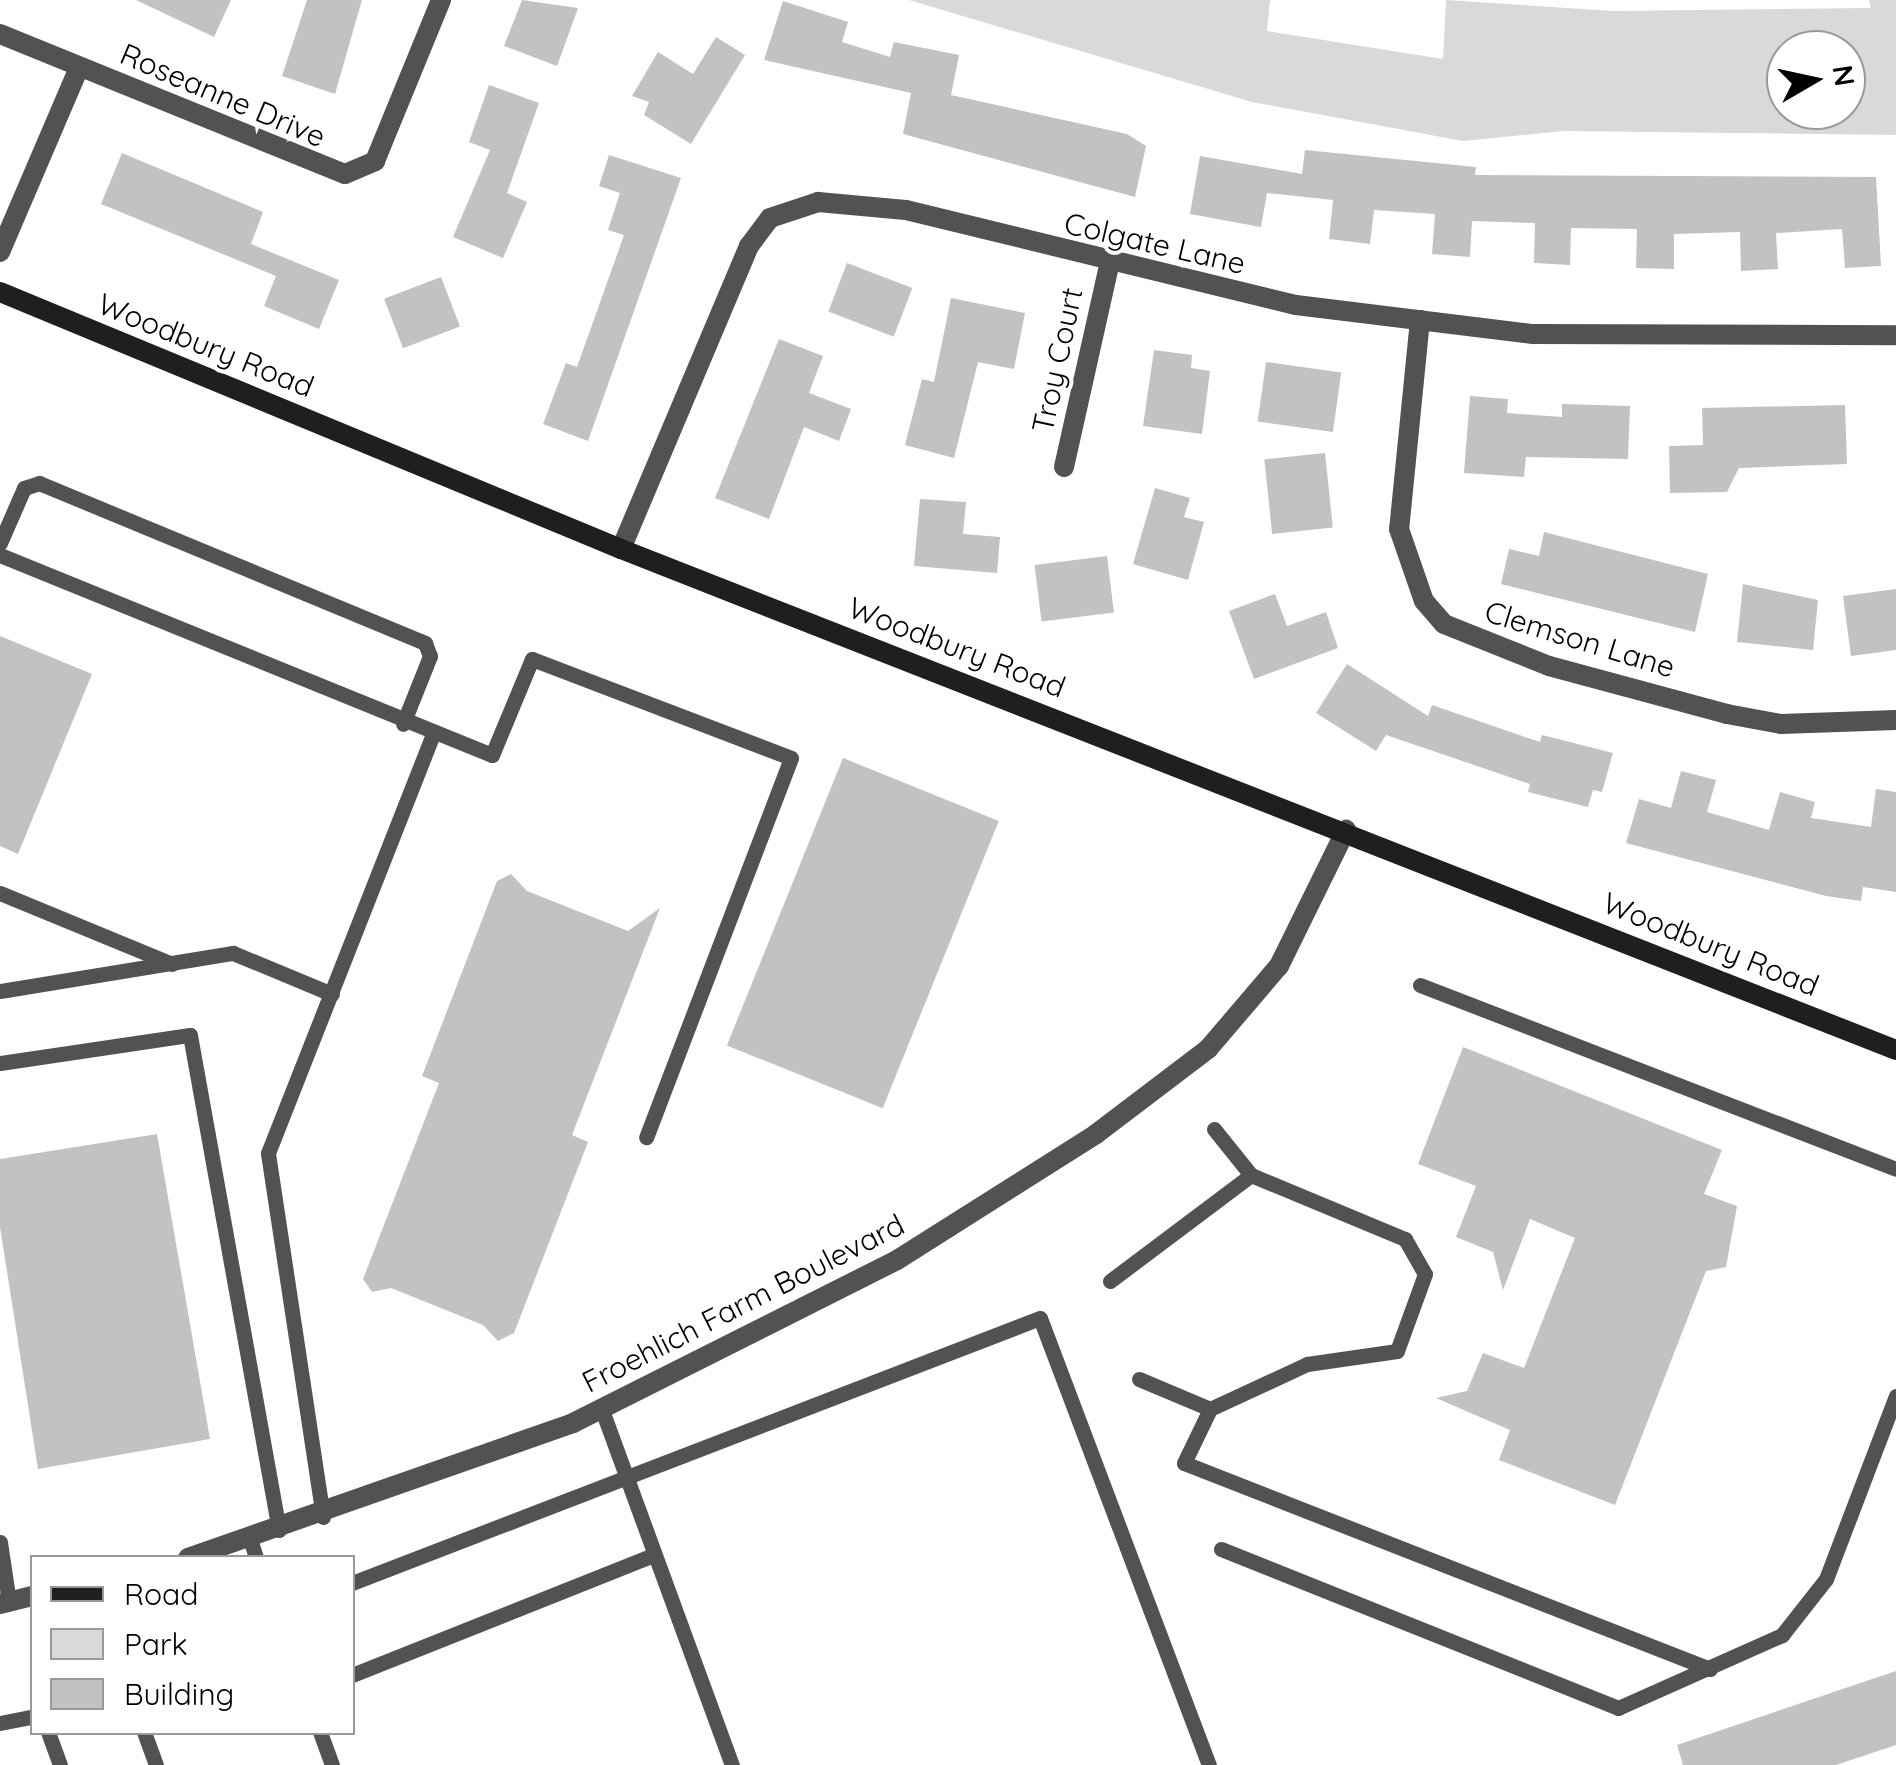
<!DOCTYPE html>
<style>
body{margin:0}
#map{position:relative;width:1896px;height:1765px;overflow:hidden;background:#fff;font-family:Quicksand,sans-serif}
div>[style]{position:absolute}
.green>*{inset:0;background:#d9d9d9}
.building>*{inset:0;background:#c2c2c2;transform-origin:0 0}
.lane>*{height:15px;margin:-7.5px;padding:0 7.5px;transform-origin:7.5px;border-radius:7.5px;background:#525252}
.street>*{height:20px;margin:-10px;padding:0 10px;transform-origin:10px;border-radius:10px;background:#525252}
.secondary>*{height:20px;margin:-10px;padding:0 10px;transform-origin:10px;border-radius:10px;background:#1f1f1f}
span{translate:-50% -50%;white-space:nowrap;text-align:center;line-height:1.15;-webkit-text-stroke:8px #fff;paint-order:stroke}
.street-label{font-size:30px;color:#000}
.legend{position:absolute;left:30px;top:1555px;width:325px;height:180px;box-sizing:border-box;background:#fff;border:2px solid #999;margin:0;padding:12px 18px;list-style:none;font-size:30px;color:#000}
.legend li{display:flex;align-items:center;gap:20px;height:50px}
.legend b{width:50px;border:2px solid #999}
.north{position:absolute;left:1766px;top:30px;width:100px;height:100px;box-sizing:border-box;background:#fff;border:2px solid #999;border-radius:50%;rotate:81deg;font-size:28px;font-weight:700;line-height:40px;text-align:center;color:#000}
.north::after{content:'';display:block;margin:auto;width:35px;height:45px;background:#000;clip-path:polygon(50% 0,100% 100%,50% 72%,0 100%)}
</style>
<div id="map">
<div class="green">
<div style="clip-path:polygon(evenodd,909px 0,1270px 0,1267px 31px,1443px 59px,1446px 0,1613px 11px,1871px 8px,1869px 0,1896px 0,1896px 135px,1563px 131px,1463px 141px,1252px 102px,909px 0,1846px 50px,1846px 110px,1786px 110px,1786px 50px,1846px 50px)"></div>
</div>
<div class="building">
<div style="clip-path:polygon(136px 0,231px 0,214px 37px)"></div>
<div style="clip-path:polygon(307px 0,362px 0,335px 94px,282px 76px)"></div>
<div style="clip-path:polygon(522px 0,578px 8px,557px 66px,504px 46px)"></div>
<div style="clip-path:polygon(783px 1px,848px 22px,842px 42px,890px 57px,894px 42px,959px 55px,951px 95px,1127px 134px,1146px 146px,1135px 197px,903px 134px,911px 93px,764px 60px)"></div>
<div style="clip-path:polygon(716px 37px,745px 55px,691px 144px,644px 115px,649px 102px,632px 96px,658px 52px,693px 74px)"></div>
<div style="clip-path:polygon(489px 85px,539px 103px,507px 193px,527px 202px,503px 258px,453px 237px,490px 150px,469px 142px)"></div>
<div style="clip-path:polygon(1305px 150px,1476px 167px,1475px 175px,1876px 177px,1881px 266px,1845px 268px,1842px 229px,1776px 233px,1778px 269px,1741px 271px,1740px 232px,1674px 234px,1674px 269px,1636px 268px,1637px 229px,1571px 228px,1570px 265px,1534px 263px,1535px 223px,1472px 221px,1470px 257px,1432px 254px,1435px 214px,1374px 210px,1370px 244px,1329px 239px,1333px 200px,1267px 193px,1261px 227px,1190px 214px,1200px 156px,1302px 174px)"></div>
<div style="clip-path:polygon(122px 153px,263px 212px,251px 244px,339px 280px,319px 329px,264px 306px,276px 276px,101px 204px)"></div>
<div style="clip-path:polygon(609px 155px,681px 178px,588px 441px,543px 424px,566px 363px,577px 367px,624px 235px,608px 230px,620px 193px,599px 186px)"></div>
<div style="left:847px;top:263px;width:70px;height:52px;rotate:21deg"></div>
<div style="left:441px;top:277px;width:53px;height:61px;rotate:69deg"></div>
<div style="clip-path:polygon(951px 298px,1025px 313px,1014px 369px,978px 362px,954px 458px,905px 445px,922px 379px,934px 382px)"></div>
<div style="clip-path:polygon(779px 339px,823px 356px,809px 393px,851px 409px,839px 441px,804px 427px,769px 519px,715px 498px)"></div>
<div style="clip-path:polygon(1154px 350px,1192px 355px,1191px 368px,1210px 371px,1202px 434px,1143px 426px)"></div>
<div style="left:1266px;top:362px;width:76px;height:60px;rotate:8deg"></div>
<div style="clip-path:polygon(1470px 396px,1508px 399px,1507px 413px,1562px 417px,1562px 404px,1630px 406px,1628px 459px,1526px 457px,1524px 477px,1464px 473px)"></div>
<div style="clip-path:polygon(1845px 405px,1847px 464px,1739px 468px,1727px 492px,1670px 493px,1669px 446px,1703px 445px,1702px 408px)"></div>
<div style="left:1325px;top:453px;width:75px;height:61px;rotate:84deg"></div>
<div style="clip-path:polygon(1155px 488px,1190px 498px,1184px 517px,1204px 522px,1188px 580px,1133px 564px)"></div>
<div style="clip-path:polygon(920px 499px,966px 502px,963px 534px,1000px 537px,997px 573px,914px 566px)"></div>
<div style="clip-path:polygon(1544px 532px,1708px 574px,1695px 632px,1501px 584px,1509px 549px,1539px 556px)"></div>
<div style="left:1107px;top:556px;width:57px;height:73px;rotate:83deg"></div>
<div style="clip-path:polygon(1743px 584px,1818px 600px,1813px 650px,1737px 642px)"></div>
<div style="clip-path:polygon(1896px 589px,1896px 650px,1851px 656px,1843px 596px)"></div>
<div style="clip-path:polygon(1275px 594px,1287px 626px,1326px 612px,1338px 648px,1254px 679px,1229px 611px)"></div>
<div style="clip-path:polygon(0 636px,92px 674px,18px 854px,0 846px)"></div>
<div style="clip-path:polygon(1347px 664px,1428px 716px,1432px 705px,1540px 742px,1542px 735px,1613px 753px,1602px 792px,1593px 790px,1588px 807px,1528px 792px,1530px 784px,1386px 735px,1376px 751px,1316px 713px)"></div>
<div style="left:843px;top:758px;width:168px;height:310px;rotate:22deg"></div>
<div style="clip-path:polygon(1681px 771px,1716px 780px,1707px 812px,1769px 830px,1780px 792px,1815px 802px,1811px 818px,1871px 827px,1876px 789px,1896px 792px,1896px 892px,1863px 887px,1861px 901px,1826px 896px,1626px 843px,1639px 799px,1671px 808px)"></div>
<div style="clip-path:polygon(511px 874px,527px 891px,628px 931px,660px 908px,572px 1135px,588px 1142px,514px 1333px,498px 1341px,483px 1325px,391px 1288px,372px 1292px,363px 1279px,439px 1083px,422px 1076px,497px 881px)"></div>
<div style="clip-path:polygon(1463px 1047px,1722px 1150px,1704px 1194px,1737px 1206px,1726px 1267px,1706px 1271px,1615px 1505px,1499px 1460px,1510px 1430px,1436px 1398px,1467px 1391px,1483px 1353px,1524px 1368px,1575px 1238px,1530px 1219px,1503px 1290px,1493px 1252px,1456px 1237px,1476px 1186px,1418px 1164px)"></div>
<div style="clip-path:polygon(157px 1134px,210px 1439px,38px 1469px,0 1227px,0 1159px)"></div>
<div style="clip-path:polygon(1896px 1671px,1896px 1745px,1836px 1765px,1683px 1765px,1677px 1745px)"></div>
</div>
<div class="lane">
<div style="left:0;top:543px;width:60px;rotate:-66.4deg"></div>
<div style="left:24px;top:488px;width:16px;rotate:-18deg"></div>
<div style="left:39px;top:483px;width:418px;rotate:22.5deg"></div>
<div style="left:425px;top:643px;width:14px;rotate:69deg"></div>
<div style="left:430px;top:656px;width:73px;rotate:111.7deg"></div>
<div style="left:0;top:555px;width:531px;rotate:22.12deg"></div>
<div style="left:492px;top:755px;width:104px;rotate:-67.4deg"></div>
<div style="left:532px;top:659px;width:277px;rotate:20.9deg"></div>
<div style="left:791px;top:758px;width:406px;rotate:110.9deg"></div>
<div style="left:0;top:893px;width:186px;rotate:22.4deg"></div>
<div style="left:1420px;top:985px;width:510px;rotate:21.13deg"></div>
<div style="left:0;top:991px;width:236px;rotate:-9.3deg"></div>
<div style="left:233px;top:953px;width:107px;rotate:22.5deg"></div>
<div style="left:0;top:1063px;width:192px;rotate:-8.4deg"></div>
<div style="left:190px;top:1035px;width:503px;rotate:79.81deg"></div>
<div style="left:1214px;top:1129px;width:59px;rotate:51.2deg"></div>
<div style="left:1251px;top:1175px;width:167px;rotate:22.6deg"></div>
<div style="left:1405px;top:1239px;width:40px;rotate:60.3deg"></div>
<div style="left:1425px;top:1274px;width:82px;rotate:110deg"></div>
<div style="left:1397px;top:1351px;width:91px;rotate:171.8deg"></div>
<div style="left:1307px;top:1364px;width:107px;rotate:155.1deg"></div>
<div style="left:1210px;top:1409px;width:60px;rotate:115.7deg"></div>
<div style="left:1184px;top:1463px;width:565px;rotate:21.39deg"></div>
<div style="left:1110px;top:1281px;width:176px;rotate:-36.9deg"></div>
<div style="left:1139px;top:1379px;width:77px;rotate:22.9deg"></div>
<div style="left:602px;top:1410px;width:378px;rotate:69.9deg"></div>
<div style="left:323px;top:1517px;width:368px;rotate:-98.6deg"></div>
<div style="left:268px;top:1153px;width:447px;rotate:-68.5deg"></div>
<div style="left:250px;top:1539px;width:20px;rotate:72deg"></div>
<div style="left:0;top:1542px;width:61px;rotate:81.5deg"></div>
<div style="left:1221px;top:1549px;width:428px;rotate:21.8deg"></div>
<div style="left:1618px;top:1708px;width:180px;rotate:-24deg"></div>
<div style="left:1782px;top:1635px;width:71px;rotate:-51.8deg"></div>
<div style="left:1826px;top:1579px;width:196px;rotate:-69.1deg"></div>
<div style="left:352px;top:1583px;width:737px;rotate:-21.07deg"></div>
<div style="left:1040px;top:1318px;width:478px;rotate:69.3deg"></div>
<div style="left:352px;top:1675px;width:325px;rotate:-21.7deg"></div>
<div style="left:0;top:1723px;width:33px;rotate:-11deg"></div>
<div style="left:48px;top:1732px;width:35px;rotate:70deg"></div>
<div style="left:144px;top:1732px;width:35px;rotate:70deg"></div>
<div style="left:320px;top:1732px;width:35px;rotate:70deg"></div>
</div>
<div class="street">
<div style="left:0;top:34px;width:372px;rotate:22.1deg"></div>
<div style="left:345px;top:174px;width:33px;rotate:-23deg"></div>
<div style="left:375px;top:161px;width:174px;rotate:-67.7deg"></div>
<div style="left:0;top:252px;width:200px;rotate:-66.8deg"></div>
<div style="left:1420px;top:320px;width:210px;rotate:95.7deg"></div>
<div style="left:1399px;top:529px;width:76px;rotate:70.9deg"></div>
<div style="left:1424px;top:601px;width:30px;rotate:49deg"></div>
<div style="left:1444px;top:624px;width:113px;rotate:21.8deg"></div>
<div style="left:1549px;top:666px;width:184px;rotate:15.1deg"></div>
<div style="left:1727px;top:714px;width:55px;rotate:10.5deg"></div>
<div style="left:1781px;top:724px;width:115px;rotate:-2deg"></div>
<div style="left:1064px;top:467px;width:206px;rotate:-77.4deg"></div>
<div style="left:621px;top:549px;width:329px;rotate:-67.1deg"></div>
<div style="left:749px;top:246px;width:35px;rotate:-53deg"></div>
<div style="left:770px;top:218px;width:51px;rotate:-18.4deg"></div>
<div style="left:818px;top:202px;width:88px;rotate:5.2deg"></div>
<div style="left:906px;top:210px;width:401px;rotate:13.7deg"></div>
<div style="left:1296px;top:305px;width:239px;rotate:7deg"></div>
<div style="left:1533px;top:334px;width:363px;rotate:0.2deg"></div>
<div style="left:188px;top:1558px;width:408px;rotate:-19.3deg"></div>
<div style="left:573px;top:1423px;width:363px;rotate:-26.7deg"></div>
<div style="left:897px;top:1260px;width:236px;rotate:-32.3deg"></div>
<div style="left:1096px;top:1134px;width:141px;rotate:-37.2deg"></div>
<div style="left:1208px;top:1049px;width:109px;rotate:-49.5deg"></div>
<div style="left:1279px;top:966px;width:152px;rotate:-63.8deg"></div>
<div style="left:0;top:1604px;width:33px;rotate:-14deg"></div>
</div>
<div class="secondary">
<div style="left:0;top:292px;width:672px;rotate:22.48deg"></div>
<div style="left:621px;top:549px;width:1370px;rotate:21.45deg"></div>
</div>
<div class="street-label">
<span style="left:223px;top:95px;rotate:23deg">Roseanne Drive</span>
<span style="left:1155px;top:243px;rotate:13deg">Colgate Lane</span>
<span style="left:206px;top:345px;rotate:22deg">Woodbury Road</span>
<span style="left:1057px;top:360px;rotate:-78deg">Troy Court</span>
<span style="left:1580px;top:639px;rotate:17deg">Clemson Lane</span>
<span style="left:957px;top:647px;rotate:21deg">Woodbury Road</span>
<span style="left:1711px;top:944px;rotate:22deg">Woodbury Road</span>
<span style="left:743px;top:1303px;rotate:-27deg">Froehlich Farm Boulevard</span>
</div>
<ul class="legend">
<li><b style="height:12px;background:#1f1f1f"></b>Road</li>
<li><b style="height:28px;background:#d9d9d9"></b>Park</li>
<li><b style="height:28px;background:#c2c2c2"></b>Building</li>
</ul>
<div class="north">N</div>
</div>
